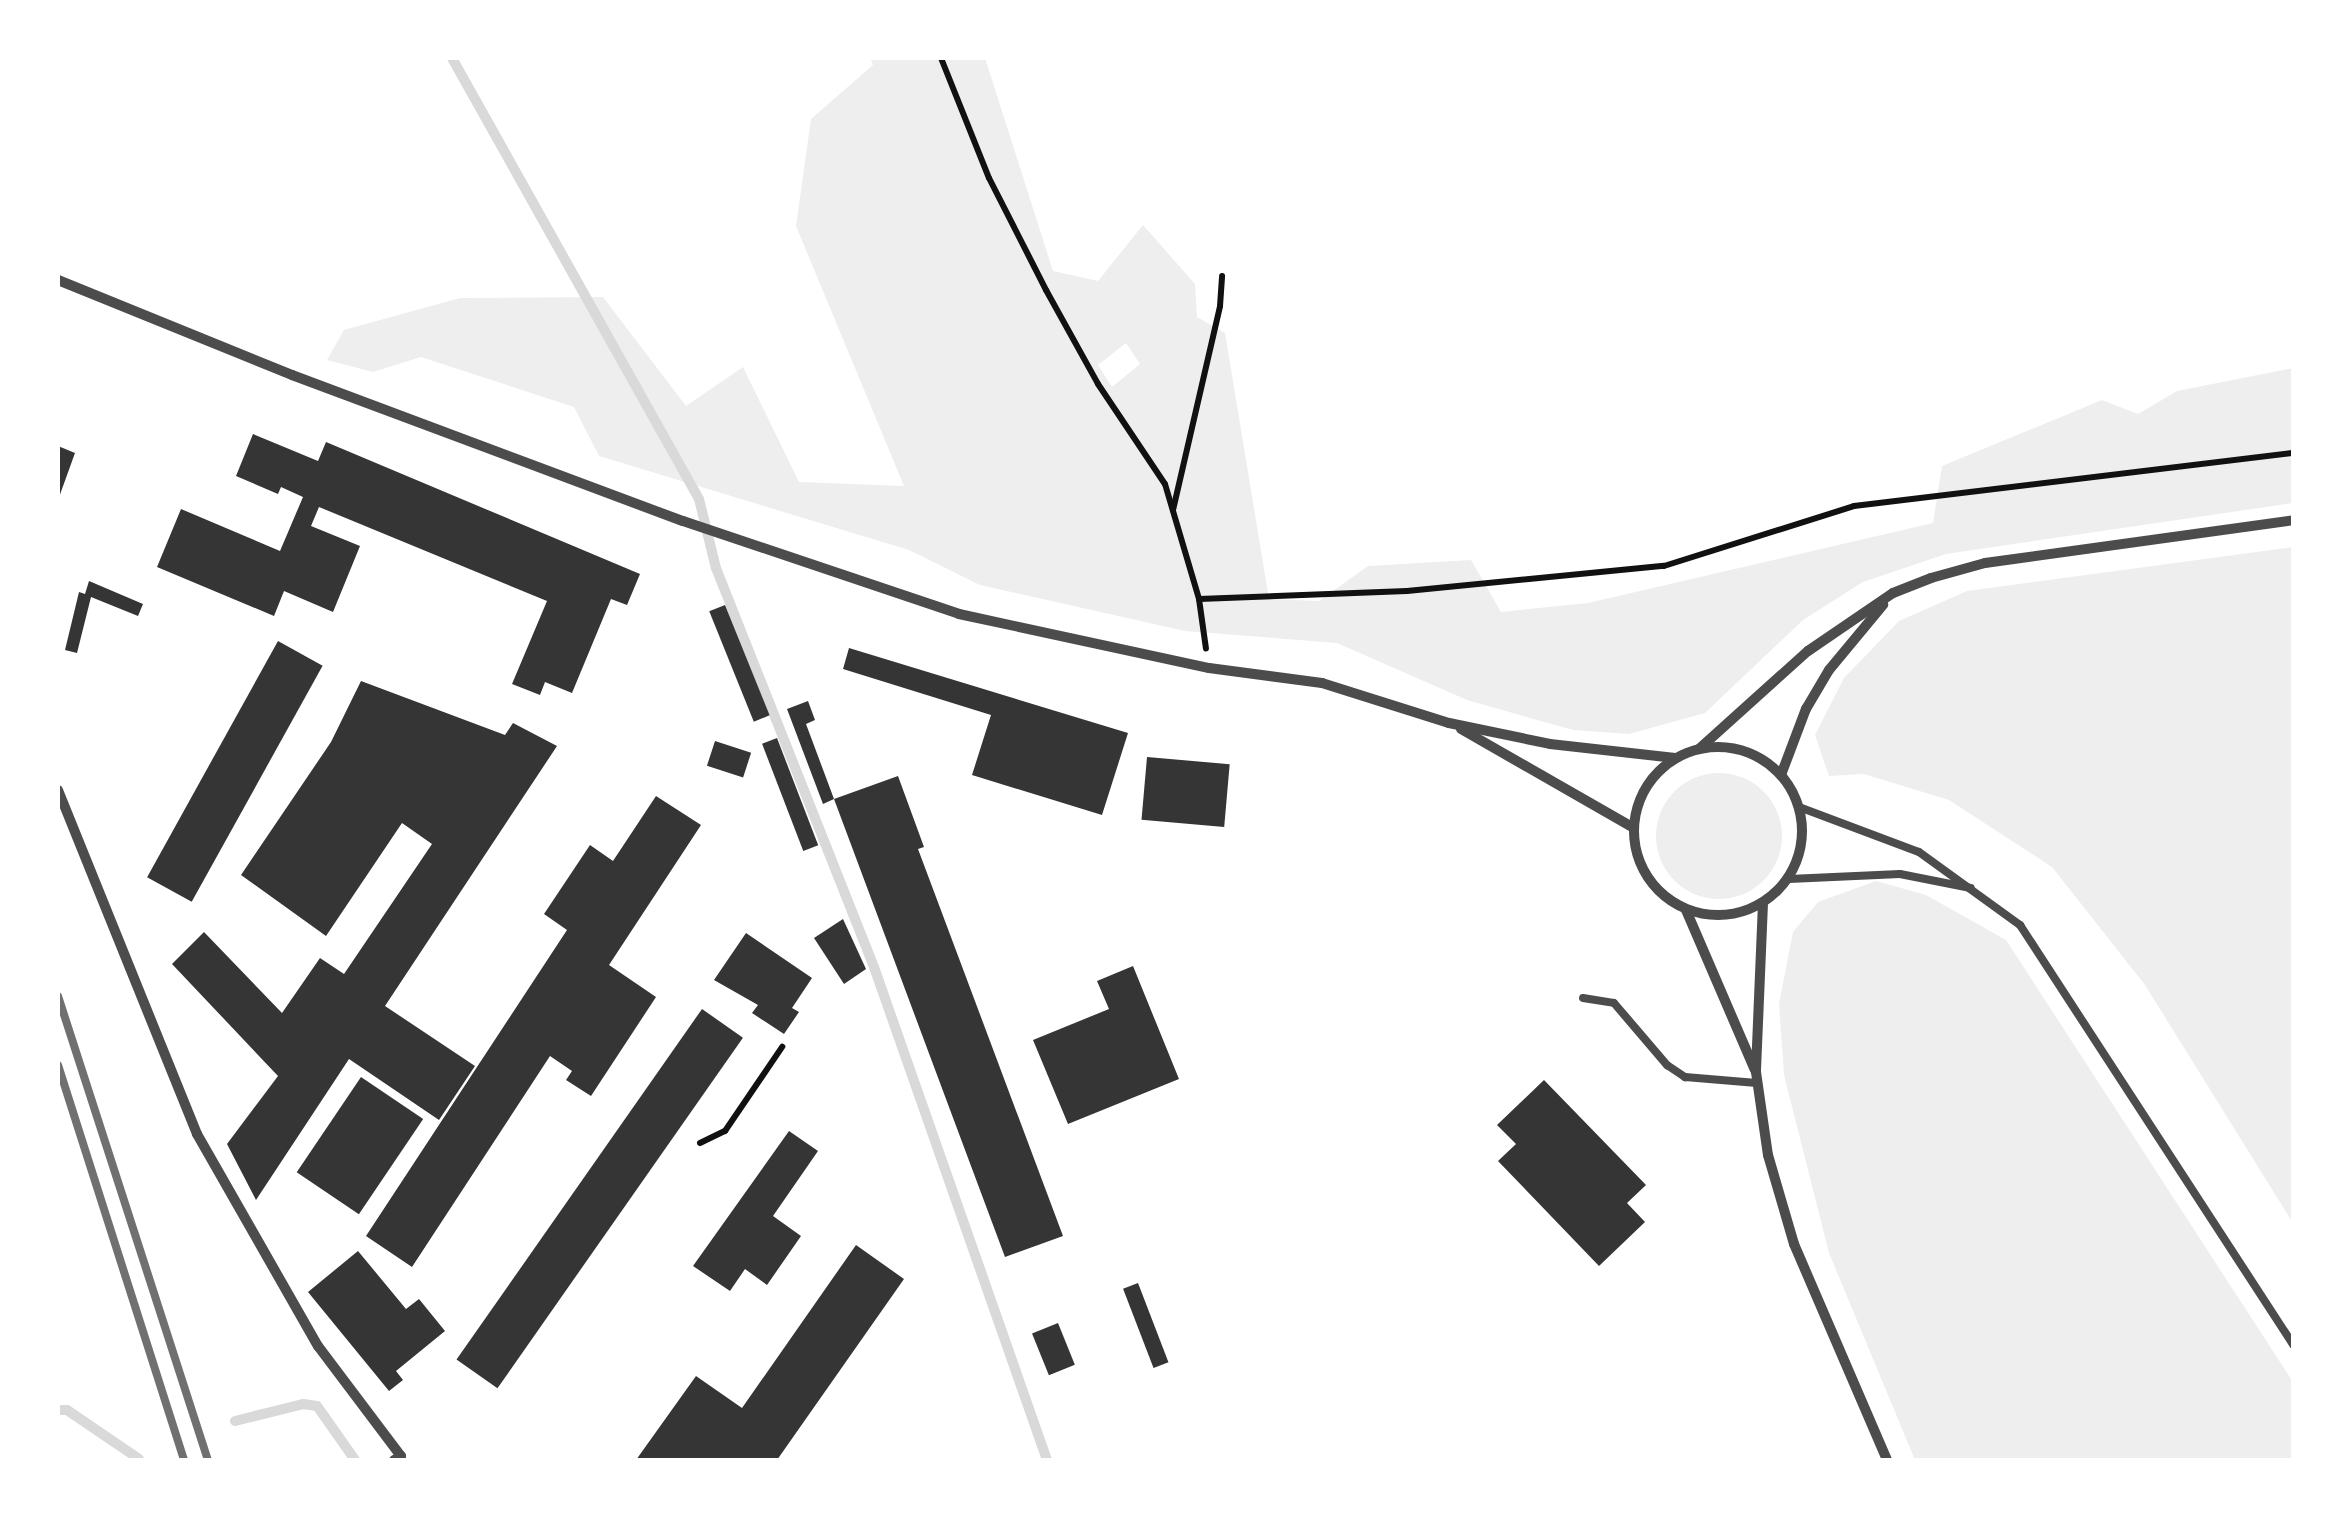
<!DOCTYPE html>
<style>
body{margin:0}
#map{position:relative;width:2351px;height:1518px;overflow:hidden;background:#fff;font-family:"Sofia Sans Condensed",sans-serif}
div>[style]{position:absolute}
.green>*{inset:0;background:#eee}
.round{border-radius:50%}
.stream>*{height:10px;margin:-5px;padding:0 5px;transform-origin:5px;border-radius:5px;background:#d9d9d9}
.building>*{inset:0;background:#353535;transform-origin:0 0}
.path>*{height:6px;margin:-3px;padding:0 3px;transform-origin:3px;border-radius:3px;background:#111}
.service>*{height:8px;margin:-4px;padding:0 4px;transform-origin:4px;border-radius:4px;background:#4c4c4c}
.minor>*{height:10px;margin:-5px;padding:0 5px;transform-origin:5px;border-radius:5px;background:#4c4c4c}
.minor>.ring{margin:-5px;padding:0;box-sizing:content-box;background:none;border:10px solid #4c4c4c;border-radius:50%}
.rail>*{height:8px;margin:-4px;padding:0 4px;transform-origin:4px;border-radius:4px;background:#707070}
span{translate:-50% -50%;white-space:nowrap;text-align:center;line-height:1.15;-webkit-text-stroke:10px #fff;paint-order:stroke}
.frame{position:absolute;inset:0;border:60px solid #fff;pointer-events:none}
</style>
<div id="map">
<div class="green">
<div style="clip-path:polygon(evenodd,870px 58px,985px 58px,1053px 271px,1098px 281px,1143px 225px,1195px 284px,1197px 317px,1225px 333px,1269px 599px,1319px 601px,1368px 566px,1471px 560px,1501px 612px,1588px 603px,1933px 523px,1942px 466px,2102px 400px,2138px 414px,2177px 391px,2293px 368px,2293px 503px,1946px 554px,1863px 582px,1803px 620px,1705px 713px,1629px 734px,1573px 730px,1467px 700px,1337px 643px,1185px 631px,980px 585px,909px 550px,599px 456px,574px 407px,421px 357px,373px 372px,327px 360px,344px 330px,460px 298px,603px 297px,686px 406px,743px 367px,799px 482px,904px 486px,796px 226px,811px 119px,873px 65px,870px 58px,1126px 343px,1140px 364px,1112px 387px,1098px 365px,1126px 343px)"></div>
<div style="clip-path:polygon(2293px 547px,2294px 547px,2293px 1223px,2145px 985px,2052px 867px,1949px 800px,1864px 774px,1829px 776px,1815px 735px,1844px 678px,1899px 621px,1967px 591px)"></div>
<div class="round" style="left:1656px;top:773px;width:126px;height:126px"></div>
<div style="clip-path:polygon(1876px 881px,1926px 895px,2006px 940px,2293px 1382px,2293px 1460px,1915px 1460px,1829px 1253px,1784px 1075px,1779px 1004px,1793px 932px,1818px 902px)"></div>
</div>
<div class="stream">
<div style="left:452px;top:58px;width:505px;rotate:60.75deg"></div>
<div style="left:699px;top:499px;width:71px;rotate:76.2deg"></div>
<div style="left:716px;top:568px;width:429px;rotate:68.4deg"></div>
<div style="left:874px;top:967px;width:522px;rotate:70.66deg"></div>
<div style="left:58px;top:1410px;width:9px"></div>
<div style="left:67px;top:1410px;width:87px;rotate:34.2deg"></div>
<div style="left:235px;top:1421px;width:70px;rotate:-14deg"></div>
<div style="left:303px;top:1404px;width:14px;rotate:8deg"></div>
<div style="left:317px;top:1406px;width:66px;rotate:54.9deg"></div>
</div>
<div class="building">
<div style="clip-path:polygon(253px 434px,318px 461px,326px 442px,640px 574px,627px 605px,611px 599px,572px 693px,545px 682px,540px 695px,512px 684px,547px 601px,319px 507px,311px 526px,360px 546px,333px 612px,284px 591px,274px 616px,157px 567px,181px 509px,280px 551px,303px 497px,281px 487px,278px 494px,236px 476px)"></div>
<div style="clip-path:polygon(58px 446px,75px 453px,58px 500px)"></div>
<div style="clip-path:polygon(89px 581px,143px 604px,138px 616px,91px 597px,77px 653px,65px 650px,79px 592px,85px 594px)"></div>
<div style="left:725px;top:605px;width:119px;height:17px;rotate:68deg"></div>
<div style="left:278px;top:641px;width:51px;height:270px;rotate:29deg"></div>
<div style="clip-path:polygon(849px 648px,1128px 733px,1102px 815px,972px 775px,991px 715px,843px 669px)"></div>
<div style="clip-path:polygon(361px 681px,505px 735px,513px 723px,557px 746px,385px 1006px,475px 1066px,439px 1120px,349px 1059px,256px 1200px,227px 1144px,278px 1076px,172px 964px,204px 932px,282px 1013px,320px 958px,344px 974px,432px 844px,402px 823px,326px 936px,241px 875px,331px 742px)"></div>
<div style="clip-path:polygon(808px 701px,815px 720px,806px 724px,834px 799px,823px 804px,787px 709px)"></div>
<div style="left:777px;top:738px;width:115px;height:16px;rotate:69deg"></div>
<div style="left:715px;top:741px;width:38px;height:26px;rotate:18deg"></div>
<div style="left:1147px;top:757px;width:83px;height:63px;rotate:5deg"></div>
<div style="clip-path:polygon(898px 776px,924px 847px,918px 849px,1063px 1236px,1005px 1257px,834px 799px)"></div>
<div style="clip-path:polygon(656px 796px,701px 825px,609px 965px,656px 997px,591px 1096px,566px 1080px,572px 1071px,550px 1056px,412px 1267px,366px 1236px,567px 930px,544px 914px,590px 845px,613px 861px)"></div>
<div style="clip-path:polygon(843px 919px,866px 969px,844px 984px,814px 938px)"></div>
<div style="clip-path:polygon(746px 933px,812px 978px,792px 1008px,799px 1012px,784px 1034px,752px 1013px,758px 1005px,714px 980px)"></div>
<div style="clip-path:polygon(1133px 966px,1179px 1079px,1068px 1124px,1033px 1040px,1109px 1009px,1097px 981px)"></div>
<div style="left:702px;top:1009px;width:50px;height:428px;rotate:35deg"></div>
<div style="left:361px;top:1077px;width:75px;height:115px;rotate:34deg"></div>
<div style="clip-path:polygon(1544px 1080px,1646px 1185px,1627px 1203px,1645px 1222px,1599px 1266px,1498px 1161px,1516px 1144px,1497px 1125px)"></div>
<div style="clip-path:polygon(789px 1131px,818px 1151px,773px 1216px,801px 1236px,767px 1285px,745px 1269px,730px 1291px,693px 1266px)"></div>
<div style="clip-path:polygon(856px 1245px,904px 1279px,777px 1460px,636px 1460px,696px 1376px,742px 1408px)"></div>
<div style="clip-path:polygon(358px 1251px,406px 1309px,419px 1299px,445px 1331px,396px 1371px,403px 1380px,389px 1391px,308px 1292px)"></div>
<div style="left:1138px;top:1283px;width:85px;height:16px;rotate:69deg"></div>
<div style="left:1058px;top:1323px;width:45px;height:28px;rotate:68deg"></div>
</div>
<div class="path">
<div style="left:941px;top:58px;width:129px;rotate:68.2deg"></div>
<div style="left:989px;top:178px;width:126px;rotate:63deg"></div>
<div style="left:1046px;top:290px;width:107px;rotate:61deg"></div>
<div style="left:1098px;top:384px;width:120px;rotate:56.2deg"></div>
<div style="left:1165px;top:484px;width:120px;rotate:73.5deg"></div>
<div style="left:1199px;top:599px;width:50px;rotate:82deg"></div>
<div style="left:1173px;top:510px;width:209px;rotate:-77deg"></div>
<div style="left:1220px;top:306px;width:30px;rotate:-86deg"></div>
<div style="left:1199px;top:599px;width:208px;rotate:-2.2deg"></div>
<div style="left:1407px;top:591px;width:258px;rotate:-5.6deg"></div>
<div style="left:1664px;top:566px;width:199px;rotate:-17.5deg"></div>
<div style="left:1854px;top:506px;width:443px;rotate:-6.9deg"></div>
<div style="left:700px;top:1143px;width:28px;rotate:-26deg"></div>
<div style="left:725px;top:1131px;width:102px;rotate:-55.8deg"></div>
</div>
<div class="service">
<div style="left:1799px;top:807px;width:128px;rotate:20.6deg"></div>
<div style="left:1919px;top:852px;width:125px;rotate:35.9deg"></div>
<div style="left:2020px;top:925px;width:502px;rotate:56.94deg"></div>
<div style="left:1789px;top:879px;width:111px;rotate:-2.6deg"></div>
<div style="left:1900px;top:874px;width:72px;rotate:11.2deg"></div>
<div style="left:1583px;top:998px;width:31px;rotate:9deg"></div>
<div style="left:1614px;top:1003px;width:82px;rotate:49.5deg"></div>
<div style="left:1667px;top:1065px;width:22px;rotate:34deg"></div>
<div style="left:1685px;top:1077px;width:72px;rotate:4.8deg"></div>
</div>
<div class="minor">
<div style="left:58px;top:280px;width:253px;rotate:22.1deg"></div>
<div style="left:292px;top:375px;width:417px;rotate:20.5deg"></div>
<div style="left:683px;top:521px;width:291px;rotate:18.6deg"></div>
<div style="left:959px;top:614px;width:256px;rotate:12.2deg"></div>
<div style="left:1209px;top:668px;width:114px;rotate:7.6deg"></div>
<div style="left:1322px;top:683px;width:133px;rotate:17.5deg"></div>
<div style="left:1449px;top:723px;width:103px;rotate:11.7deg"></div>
<div style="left:1550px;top:744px;width:126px;rotate:6.4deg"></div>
<div style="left:1461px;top:729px;width:199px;rotate:29.8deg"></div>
<div class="ring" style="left:1634px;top:747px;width:158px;height:158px"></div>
<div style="left:1699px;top:749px;width:147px;rotate:-42deg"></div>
<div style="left:1808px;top:651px;width:103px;rotate:-34.3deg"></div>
<div style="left:1893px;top:593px;width:41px;rotate:-21.5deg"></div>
<div style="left:1931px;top:578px;width:56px;rotate:-15.5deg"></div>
<div style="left:1985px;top:563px;width:312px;rotate:-7.9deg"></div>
<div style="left:1781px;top:775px;width:71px;rotate:-69.3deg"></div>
<div style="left:1806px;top:709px;width:45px;rotate:-59.5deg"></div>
<div style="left:1829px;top:670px;width:85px;rotate:-50.3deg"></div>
<div style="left:58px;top:790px;width:371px;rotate:68deg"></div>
<div style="left:197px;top:1134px;width:244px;rotate:60.3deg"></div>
<div style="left:318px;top:1346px;width:138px;rotate:53deg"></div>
<div style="left:401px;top:1456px;width:8px;rotate:150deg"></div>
<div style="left:1763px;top:903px;width:169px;rotate:92.4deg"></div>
<div style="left:1756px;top:1072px;width:84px;rotate:81.8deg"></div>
<div style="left:1768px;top:1155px;width:93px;rotate:73.7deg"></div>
<div style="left:1794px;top:1244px;width:235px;rotate:66.7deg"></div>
<div style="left:1686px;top:910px;width:174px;rotate:66.7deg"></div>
</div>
<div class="rail">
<div style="left:58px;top:996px;width:488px;rotate:72.1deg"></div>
<div style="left:58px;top:1065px;width:415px;rotate:72.3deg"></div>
</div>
<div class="frame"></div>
</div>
